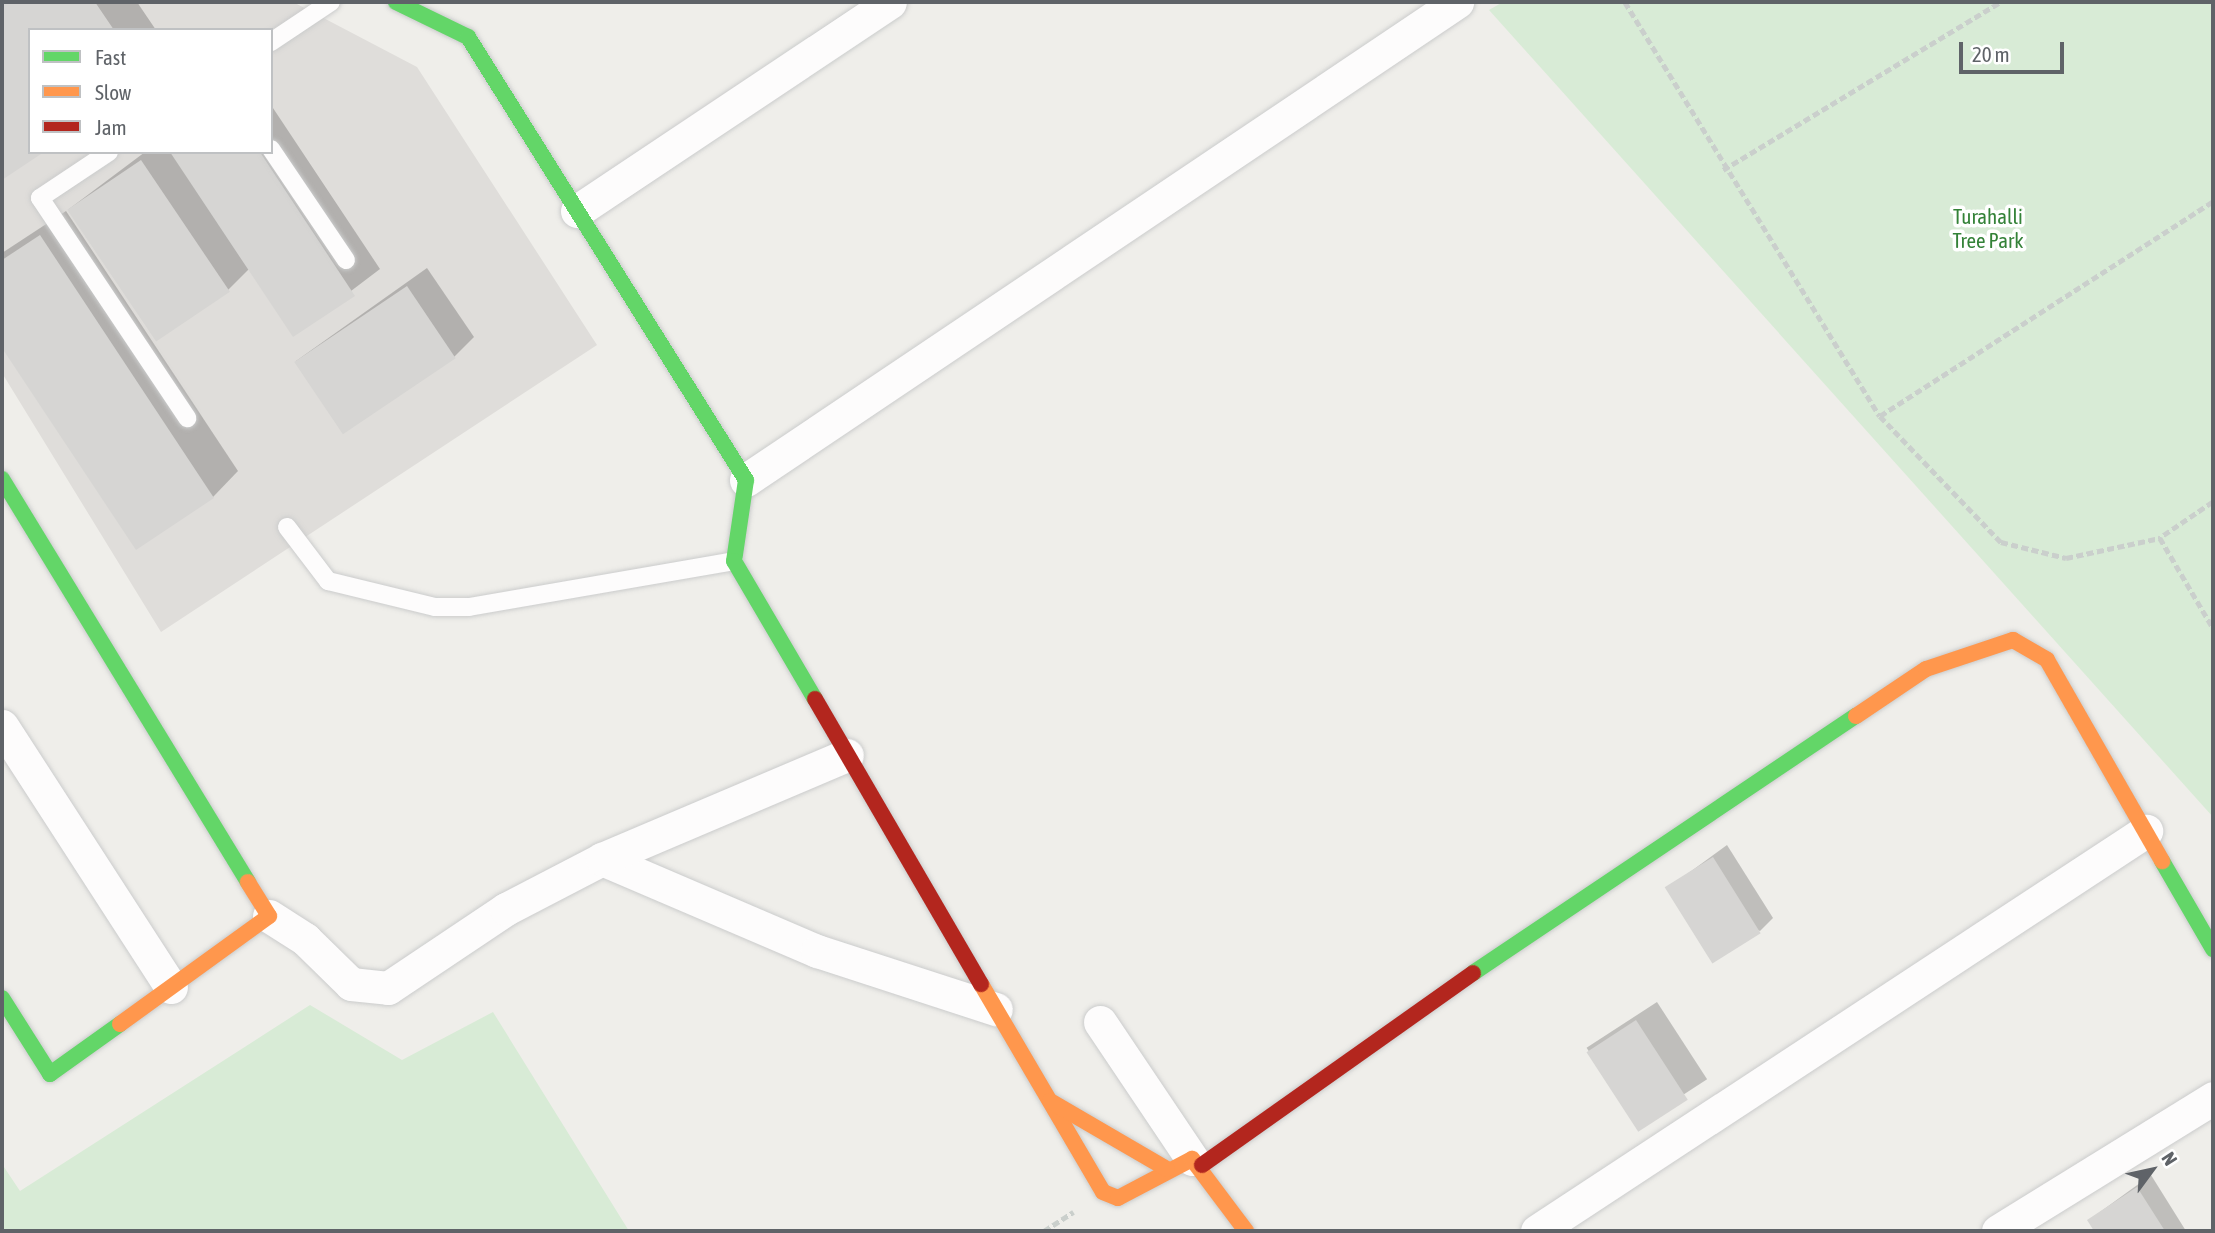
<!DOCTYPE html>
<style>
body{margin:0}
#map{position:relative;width:2215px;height:1233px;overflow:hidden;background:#efeeea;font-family:"Asap Condensed",sans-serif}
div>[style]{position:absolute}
.industrial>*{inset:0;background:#dfddda}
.green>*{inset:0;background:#d8ebd6}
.shadow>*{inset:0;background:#0003;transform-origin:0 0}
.building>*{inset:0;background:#d6d5d3;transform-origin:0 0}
.path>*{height:4.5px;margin-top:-2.25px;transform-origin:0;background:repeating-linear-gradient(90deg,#cacfcc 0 7px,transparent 0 10.5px)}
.roads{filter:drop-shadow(0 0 2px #cbcccc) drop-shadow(0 0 2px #cbcccc)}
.lane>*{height:18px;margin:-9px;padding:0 9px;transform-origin:9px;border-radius:9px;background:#fdfcfc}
.street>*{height:33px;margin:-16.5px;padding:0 16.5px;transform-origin:16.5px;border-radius:16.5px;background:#fdfcfc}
.fast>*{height:16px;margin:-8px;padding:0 8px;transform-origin:8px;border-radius:8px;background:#63d668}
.slow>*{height:16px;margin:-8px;padding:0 8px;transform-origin:8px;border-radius:8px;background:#ff974d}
.jam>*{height:16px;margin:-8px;padding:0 8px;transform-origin:8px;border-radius:8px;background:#b3261e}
span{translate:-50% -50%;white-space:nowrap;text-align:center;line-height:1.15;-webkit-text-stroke:7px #fff;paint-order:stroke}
.park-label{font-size:21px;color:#348238}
.frame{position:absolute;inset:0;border:4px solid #5f6368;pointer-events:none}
.legend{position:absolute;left:28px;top:28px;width:245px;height:126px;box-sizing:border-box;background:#fff;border:2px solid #bfc1c3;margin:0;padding:9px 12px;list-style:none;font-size:21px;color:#5f6368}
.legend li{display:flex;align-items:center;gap:14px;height:35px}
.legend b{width:35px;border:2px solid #bfc1c3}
.north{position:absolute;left:2117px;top:1135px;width:70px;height:70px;-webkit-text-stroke:5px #fff;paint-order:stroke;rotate:57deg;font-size:19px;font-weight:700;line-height:28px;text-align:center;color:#5f6368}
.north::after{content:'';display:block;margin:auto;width:24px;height:32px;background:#5f6368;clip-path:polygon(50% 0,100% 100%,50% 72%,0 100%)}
.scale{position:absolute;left:1959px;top:42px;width:105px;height:32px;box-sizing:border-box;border:4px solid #5f6368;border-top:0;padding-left:9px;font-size:21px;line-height:24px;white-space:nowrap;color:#5f6368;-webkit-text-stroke:5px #fff;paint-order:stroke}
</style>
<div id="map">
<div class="industrial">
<div style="clip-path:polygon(evenodd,2px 2px,293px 2px,417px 67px,597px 345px,161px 632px,2px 373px,2px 2px,30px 30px,271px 30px,271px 152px,30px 152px,30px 30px)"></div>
</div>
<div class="green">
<div style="clip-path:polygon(1503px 2px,2213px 2px,2213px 817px,1489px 10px)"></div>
<div style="clip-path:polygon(310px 1005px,402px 1060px,493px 1012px,629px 1231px,2px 1231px,2px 1164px,20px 1191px)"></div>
</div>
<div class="shadow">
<div style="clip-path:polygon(2px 2px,137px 2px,156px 30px,30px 30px,30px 152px,41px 152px,2px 178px)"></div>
<div style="clip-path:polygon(271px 105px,380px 269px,293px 335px,249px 269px,228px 290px,69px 209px,145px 152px,271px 152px)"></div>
<div style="clip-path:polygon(66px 211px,238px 471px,213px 497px,136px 548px,2px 344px,2px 253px)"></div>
<div style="clip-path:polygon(427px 268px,474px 337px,454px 357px,296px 361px)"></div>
<div style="clip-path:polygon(1727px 845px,1773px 918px,1760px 931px,1668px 888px)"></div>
<div style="left:1657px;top:1002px;width:92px;height:84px;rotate:57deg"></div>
<div style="clip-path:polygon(2151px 1175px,2186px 1231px,2097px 1231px,2089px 1220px)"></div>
</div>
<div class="building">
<div style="clip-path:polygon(2px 2px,95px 2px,114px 30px,30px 30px,30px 152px,44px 152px,2px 180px)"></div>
<div style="clip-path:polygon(170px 152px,260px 152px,355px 296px,293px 337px)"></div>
<div style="left:141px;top:160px;width:159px;height:89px;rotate:56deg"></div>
<div style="clip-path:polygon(40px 235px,214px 498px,136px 550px,2px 348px,2px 260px)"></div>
<div style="left:407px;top:286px;width:87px;height:136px;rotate:56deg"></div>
<div style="left:1713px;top:857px;width:90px;height:57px;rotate:58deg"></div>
<div style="left:1636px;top:1020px;width:95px;height:59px;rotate:57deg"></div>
<div style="clip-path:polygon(2137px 1187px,2165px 1231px,2094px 1231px,2087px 1220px)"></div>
</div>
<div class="path">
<div style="left:1625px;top:2px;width:486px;rotate:58.4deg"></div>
<div style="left:1880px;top:416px;width:175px;rotate:46.2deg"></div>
<div style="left:2001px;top:542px;width:67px;rotate:13.8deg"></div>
<div style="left:2066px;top:558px;width:96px;rotate:-12deg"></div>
<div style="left:1723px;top:170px;width:324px;rotate:-31.2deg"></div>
<div style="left:1880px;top:416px;width:396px;rotate:-32.8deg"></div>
<div style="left:2213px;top:502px;width:64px;rotate:145.8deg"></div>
<div style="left:2160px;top:538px;width:104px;rotate:59.5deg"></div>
<div style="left:1044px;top:1231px;width:35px;rotate:-33deg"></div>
</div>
<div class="roads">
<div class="lane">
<div style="left:271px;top:42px;width:72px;rotate:-33.7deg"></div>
<div style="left:271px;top:149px;width:134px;rotate:56deg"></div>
<div style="left:109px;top:152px;width:83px;rotate:146.3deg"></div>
<div style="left:40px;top:198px;width:265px;rotate:56.2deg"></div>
<div style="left:287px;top:527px;width:68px;rotate:52.8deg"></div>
<div style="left:328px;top:581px;width:110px;rotate:13.7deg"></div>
<div style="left:435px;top:607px;width:34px"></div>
<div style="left:469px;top:607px;width:269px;rotate:-9.8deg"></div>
</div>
<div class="street">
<div style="left:577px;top:211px;width:376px;rotate:-33.7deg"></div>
<div style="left:746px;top:480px;width:857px;rotate:-33.91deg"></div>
<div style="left:2px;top:726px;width:311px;rotate:57.1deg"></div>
<div style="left:602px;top:859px;width:234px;rotate:23.2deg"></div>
<div style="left:817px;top:951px;width:188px;rotate:18deg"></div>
<div style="left:269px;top:916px;width:43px;rotate:32.6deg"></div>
<div style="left:305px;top:939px;width:64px;rotate:44.4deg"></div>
<div style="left:351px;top:984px;width:37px;rotate:6deg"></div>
<div style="left:388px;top:988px;width:142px;rotate:-33.8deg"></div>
<div style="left:506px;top:909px;width:108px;rotate:-27.5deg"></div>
<div style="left:602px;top:859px;width:266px;rotate:-23deg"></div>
<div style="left:1100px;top:1022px;width:165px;rotate:56.1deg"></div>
<div style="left:1537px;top:1231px;width:729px;rotate:-33.3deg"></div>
<div style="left:1998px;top:1231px;width:253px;rotate:-31.7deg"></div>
</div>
<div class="fast">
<div style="left:396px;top:2px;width:80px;rotate:25.9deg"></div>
<div style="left:468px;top:37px;width:523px;rotate:57.89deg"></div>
<div style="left:746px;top:480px;width:82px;rotate:98.4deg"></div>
<div style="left:734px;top:561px;width:160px;rotate:59.6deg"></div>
<div style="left:2px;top:479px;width:472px;rotate:58.6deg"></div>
<div style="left:2162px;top:861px;width:102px;rotate:59.9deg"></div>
<div style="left:1473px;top:973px;width:461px;rotate:-33.9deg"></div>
<div style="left:2px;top:998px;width:90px;rotate:57.7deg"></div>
<div style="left:50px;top:1074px;width:86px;rotate:-35.5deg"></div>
</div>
<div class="slow">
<div style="left:1856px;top:716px;width:84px;rotate:-33.9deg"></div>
<div style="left:1926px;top:669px;width:92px;rotate:-18.4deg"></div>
<div style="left:2013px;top:640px;width:39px;rotate:30deg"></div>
<div style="left:2047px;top:660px;width:232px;rotate:60.2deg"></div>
<div style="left:981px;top:984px;width:241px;rotate:59.6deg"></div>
<div style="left:1103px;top:1192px;width:16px;rotate:22deg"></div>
<div style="left:1118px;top:1198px;width:84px;rotate:-27.8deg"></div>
<div style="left:1192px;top:1159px;width:90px;rotate:53.1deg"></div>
<div style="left:120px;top:1024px;width:184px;rotate:-35.9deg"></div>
<div style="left:269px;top:916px;width:40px;rotate:-122deg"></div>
<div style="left:1050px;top:1101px;width:135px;rotate:30.2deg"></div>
</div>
<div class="jam">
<div style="left:815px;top:699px;width:330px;rotate:59.8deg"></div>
<div style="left:1202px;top:1165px;width:332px;rotate:-35.3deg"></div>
</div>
</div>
<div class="park-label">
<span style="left:1988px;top:228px">Turahalli<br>Tree Park</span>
</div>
<div class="frame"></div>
<ul class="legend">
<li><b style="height:9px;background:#63d668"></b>Fast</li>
<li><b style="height:9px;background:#ff974d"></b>Slow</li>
<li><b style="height:9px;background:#b3261e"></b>Jam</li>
</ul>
<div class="north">N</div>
<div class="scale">20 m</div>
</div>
